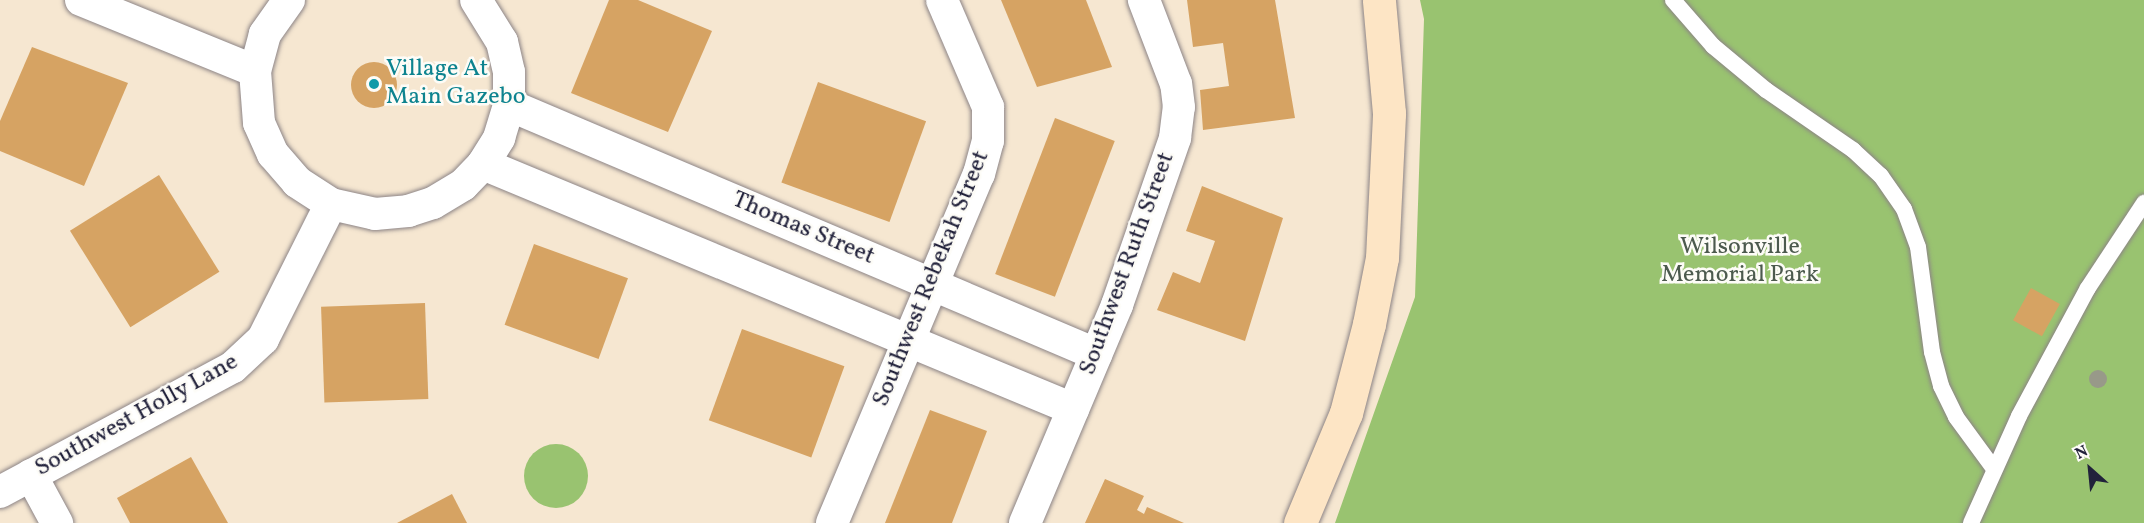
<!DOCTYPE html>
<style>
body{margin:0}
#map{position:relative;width:2144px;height:523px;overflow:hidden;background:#f6e7d1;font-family:Vollkorn,serif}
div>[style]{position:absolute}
.green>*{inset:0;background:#99c370}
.round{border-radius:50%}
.building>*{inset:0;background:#d6a363;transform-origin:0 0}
.roads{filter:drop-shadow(0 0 2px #8c8486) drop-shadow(0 0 2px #8c8486)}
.lane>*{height:16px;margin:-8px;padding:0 8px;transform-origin:8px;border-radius:8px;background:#fff}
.street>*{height:32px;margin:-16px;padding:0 16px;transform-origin:16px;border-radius:16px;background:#fff}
.secondary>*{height:33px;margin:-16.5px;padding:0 16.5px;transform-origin:16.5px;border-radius:16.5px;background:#fde5c5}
.trees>*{width:18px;height:18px;margin:-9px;border-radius:50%;background:#989989}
.dots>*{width:16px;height:16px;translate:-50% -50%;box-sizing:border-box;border:3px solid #fdfcf7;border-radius:50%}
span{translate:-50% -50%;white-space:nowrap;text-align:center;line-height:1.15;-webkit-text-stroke:5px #fdfcf7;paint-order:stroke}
.culture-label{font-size:24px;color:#0d838f}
.left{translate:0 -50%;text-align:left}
.street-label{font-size:24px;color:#22223b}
.park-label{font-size:24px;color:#4c5a4e}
.north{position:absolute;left:2060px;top:439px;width:60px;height:60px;-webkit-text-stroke:4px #fdfcf7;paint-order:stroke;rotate:333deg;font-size:16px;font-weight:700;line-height:24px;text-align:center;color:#22223b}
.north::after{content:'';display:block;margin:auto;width:21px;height:27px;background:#22223b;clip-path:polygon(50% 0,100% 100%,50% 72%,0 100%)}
</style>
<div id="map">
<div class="green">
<div style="clip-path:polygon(1420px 0,2144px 0,2144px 523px,1335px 523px,1415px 297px,1424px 19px)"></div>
<div class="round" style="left:524px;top:444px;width:64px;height:64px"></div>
</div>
<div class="building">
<div style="clip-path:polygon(609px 0,638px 0,712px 31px,668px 132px,571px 93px)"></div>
<div style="clip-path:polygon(1001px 0,1086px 0,1112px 67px,1037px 87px)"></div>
<div style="clip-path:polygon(1187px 0,1275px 0,1295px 118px,1203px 130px,1200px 90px,1229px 86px,1223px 43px,1193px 47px)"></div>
<div style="clip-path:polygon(32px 47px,128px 83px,84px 186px,0 151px,0 121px)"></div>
<div class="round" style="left:351px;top:62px;width:46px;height:46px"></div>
<div style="left:818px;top:82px;width:115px;height:107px;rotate:20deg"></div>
<div style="left:1055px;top:118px;width:64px;height:167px;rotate:21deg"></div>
<div style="left:159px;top:175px;width:114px;height:105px;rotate:58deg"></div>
<div style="clip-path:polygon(1202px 186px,1283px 218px,1245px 341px,1157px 310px,1173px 272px,1200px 283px,1215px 241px,1186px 231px)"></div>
<div style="left:534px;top:244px;width:100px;height:86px;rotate:20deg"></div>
<div style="left:2031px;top:288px;width:33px;height:37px;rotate:29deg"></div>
<div style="left:425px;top:303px;width:96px;height:104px;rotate:88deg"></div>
<div style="left:742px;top:329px;width:109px;height:97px;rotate:20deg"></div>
<div style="clip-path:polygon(930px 410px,987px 431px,952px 523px,885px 523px)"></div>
<div style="clip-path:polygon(191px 457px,228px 523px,130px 523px,117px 498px)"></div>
<div style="clip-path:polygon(1105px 479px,1144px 496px,1137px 510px,1144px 514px,1147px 507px,1184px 523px,1085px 523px)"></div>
<div style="clip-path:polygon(452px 494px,467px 523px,397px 523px)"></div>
</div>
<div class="roads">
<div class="lane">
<div style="left:1673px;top:0;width:61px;rotate:49deg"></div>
<div style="left:1713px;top:46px;width:69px;rotate:39.7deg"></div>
<div style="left:1766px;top:90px;width:106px;rotate:34.6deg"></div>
<div style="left:1853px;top:150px;width:38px;rotate:43deg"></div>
<div style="left:1881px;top:176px;width:40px;rotate:55.1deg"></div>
<div style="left:1904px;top:209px;width:40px;rotate:69.8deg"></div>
<div style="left:1918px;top:247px;width:106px;rotate:82.4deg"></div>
<div style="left:1932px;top:352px;width:35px;rotate:75deg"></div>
<div style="left:1941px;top:386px;width:34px;rotate:64deg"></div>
<div style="left:1956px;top:417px;width:64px;rotate:53.8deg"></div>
<div style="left:1971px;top:523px;width:117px;rotate:-65.8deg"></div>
<div style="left:2019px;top:416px;width:145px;rotate:-61.7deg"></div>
<div style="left:2088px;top:288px;width:102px;rotate:-56.6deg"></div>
</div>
<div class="street">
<div style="left:81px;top:0;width:188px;rotate:22.2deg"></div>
<div style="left:289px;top:0;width:42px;rotate:125.2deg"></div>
<div style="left:265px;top:34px;width:38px;rotate:105deg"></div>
<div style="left:255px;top:71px;width:52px;rotate:85.6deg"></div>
<div style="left:259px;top:123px;width:34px;rotate:66deg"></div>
<div style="left:273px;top:154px;width:37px;rotate:49deg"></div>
<div style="left:297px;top:182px;width:40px;rotate:32.9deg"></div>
<div style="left:331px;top:204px;width:45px;rotate:12.8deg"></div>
<div style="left:375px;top:214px;width:33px;rotate:-5deg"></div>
<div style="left:408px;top:211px;width:26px;rotate:-18deg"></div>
<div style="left:433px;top:203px;width:35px;rotate:-31deg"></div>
<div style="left:463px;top:185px;width:29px;rotate:-46deg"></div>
<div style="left:483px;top:164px;width:31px;rotate:-58deg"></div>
<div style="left:499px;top:138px;width:34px;rotate:-73deg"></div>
<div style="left:509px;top:105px;width:33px;rotate:-90deg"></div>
<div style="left:509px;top:72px;width:31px;rotate:-103deg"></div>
<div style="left:502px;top:42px;width:49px;rotate:-121.8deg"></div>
<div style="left:509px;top:105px;width:638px;rotate:22.99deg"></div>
<div style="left:483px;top:164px;width:639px;rotate:22.55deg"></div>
<div style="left:31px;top:475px;width:55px;rotate:61.6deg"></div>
<div style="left:0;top:492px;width:264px;rotate:-28.2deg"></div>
<div style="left:233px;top:367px;width:41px;rotate:-43deg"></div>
<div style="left:263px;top:339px;width:151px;rotate:-63.3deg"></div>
<div style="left:832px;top:523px;width:379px;rotate:-67.2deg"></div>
<div style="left:979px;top:174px;width:34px;rotate:-75deg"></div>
<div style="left:988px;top:141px;width:34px;rotate:-90deg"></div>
<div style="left:988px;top:107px;width:116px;rotate:-113.3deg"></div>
<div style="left:1025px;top:523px;width:237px;rotate:-67.1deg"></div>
<div style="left:1117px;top:305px;width:177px;rotate:-70.8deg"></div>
<div style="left:1175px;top:138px;width:31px;rotate:-83deg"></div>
<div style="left:1179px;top:107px;width:23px;rotate:-97deg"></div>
<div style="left:1176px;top:84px;width:90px;rotate:-110.9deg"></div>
</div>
<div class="secondary">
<div style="left:1300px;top:523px;width:119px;rotate:-67.3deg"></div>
<div style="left:1346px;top:413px;width:92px;rotate:-75.5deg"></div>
<div style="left:1369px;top:324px;width:67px;rotate:-78.9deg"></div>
<div style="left:1382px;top:258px;width:145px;rotate:-87.2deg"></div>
<div style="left:1389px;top:113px;width:113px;rotate:-95.1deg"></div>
</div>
</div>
<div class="trees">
<div style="left:2098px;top:379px"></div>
</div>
<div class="dots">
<div style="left:374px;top:84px;background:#0f9aa8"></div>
</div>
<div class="culture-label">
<span class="left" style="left:386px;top:84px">Village At<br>Main Gazebo</span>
</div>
<div class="street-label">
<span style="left:803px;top:229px;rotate:23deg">Thomas Street</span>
<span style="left:1128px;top:264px;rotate:-70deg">Southwest Ruth Street</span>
<span style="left:932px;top:279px;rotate:-68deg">Southwest Rebekah Street</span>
<span style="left:137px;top:416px;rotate:-29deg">Southwest Holly Lane</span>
</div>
<div class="park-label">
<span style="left:1740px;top:262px">Wilsonville<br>Memorial Park</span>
</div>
<div class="north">N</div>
</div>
